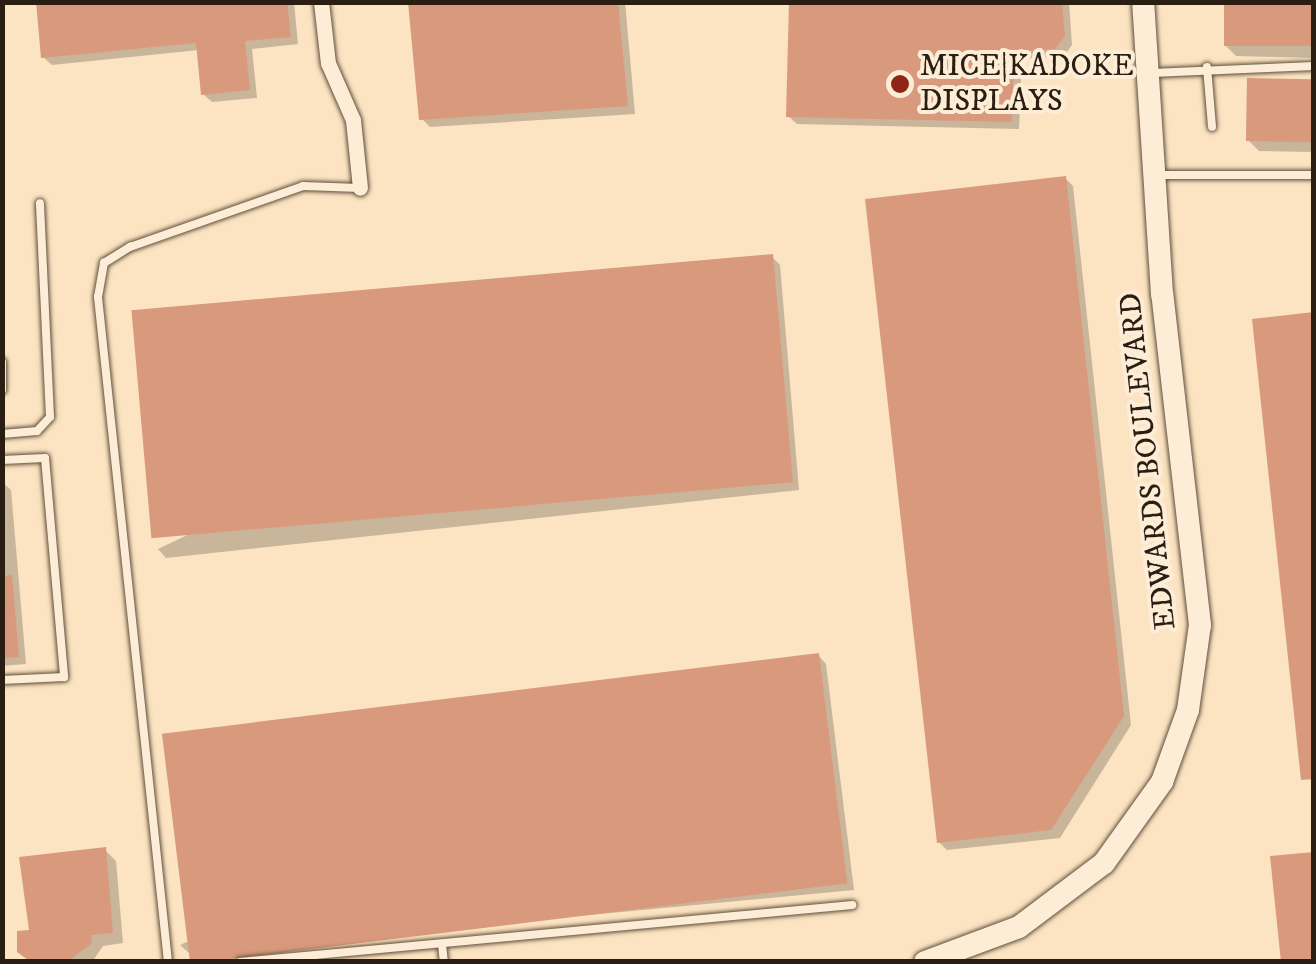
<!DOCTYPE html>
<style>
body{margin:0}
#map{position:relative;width:1316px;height:964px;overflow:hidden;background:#fce3c1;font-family:"IM FELL DW Pica",serif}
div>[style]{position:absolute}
.shadow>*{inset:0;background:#0003}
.building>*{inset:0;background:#d9997d;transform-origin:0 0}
.roads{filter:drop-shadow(0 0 2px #5e4f3d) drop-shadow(0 0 2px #5e4f3d)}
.lane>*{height:8px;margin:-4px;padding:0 4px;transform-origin:4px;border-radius:4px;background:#fdedd7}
.street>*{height:15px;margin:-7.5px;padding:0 7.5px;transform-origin:7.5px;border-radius:7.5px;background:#fdedd7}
.secondary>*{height:22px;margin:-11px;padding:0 11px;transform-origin:11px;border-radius:11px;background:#fdedd7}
.dots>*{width:28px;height:28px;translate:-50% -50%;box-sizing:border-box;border:5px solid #fdedd7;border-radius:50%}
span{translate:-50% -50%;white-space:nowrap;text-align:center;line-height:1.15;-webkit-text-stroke:8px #fdedd7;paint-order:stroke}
.poi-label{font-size:30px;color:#291e11}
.left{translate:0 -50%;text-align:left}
.street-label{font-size:30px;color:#291e11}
.frame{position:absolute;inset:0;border:5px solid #291e11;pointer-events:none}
</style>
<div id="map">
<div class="shadow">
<div style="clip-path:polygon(38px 2px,294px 2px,298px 44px,252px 49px,257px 98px,212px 102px,203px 94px,199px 50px,52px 65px,43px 57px)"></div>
<div style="clip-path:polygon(411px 2px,625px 2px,635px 114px,430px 127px,422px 119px)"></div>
<div style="clip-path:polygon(792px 2px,1069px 2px,1072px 45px,1064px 56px,1022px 59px,1019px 129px,797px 124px,788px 116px)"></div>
<div style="clip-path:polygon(1314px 2px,1314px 58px,1236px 56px,1225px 45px)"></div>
<div style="clip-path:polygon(1314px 82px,1314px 152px,1259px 151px,1248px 140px)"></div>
<div style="clip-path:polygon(1065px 178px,1073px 186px,1131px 725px,1060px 838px,947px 850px,939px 842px)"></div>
<div style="clip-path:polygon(772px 257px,780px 265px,799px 490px,166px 558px,158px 549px)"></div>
<div style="clip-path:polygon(2px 482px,11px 490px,26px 664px,2px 666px)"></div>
<div style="clip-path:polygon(818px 655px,826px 664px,854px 890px,189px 953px,180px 945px)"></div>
<div style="clip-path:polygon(105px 850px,116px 861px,123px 943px,103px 946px,92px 962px,30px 962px,20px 951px,31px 932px)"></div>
</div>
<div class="building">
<div style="clip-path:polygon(36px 2px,287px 2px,291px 37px,245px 41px,250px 90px,201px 95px,196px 43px,41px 58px)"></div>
<div style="clip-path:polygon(408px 2px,618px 2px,628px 106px,419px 120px)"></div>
<div style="clip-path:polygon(789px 2px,1062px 2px,1065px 36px,1055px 49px,1014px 52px,1012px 122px,786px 117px)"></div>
<div style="left:1224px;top:2px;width:90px;height:44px"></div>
<div style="left:1247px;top:78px;width:67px;height:63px;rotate:1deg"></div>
<div style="clip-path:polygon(1066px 176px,1124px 716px,1051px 830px,937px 843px,865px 199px)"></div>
<div style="left:773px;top:254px;width:229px;height:644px;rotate:85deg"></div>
<div style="clip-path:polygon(1314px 312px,1314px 779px,1301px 780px,1252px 319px)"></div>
<div style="clip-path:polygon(12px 575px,19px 657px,2px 658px,2px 576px)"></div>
<div style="left:819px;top:653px;width:232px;height:662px;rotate:83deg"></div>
<div style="clip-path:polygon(106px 847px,113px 933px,91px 935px,92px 943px,67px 962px,31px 962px,17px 952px,17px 931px,29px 930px,19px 857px)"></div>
<div style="clip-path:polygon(1314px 852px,1314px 962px,1281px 962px,1270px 856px)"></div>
</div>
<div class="roads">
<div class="lane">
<div style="left:1207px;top:67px;width:60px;rotate:85.2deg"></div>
<div style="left:1152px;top:73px;width:162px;rotate:-2.5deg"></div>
<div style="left:1158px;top:175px;width:156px"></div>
<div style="left:2px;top:362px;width:28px;rotate:90deg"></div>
<div style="left:2px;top:434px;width:35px;rotate:-5deg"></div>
<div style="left:37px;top:431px;width:19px;rotate:-47deg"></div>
<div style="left:50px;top:417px;width:214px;rotate:-92.7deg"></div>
<div style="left:2px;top:460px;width:43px;rotate:-2.7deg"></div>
<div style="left:45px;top:458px;width:220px;rotate:85deg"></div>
<div style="left:64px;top:677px;width:62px;rotate:177.2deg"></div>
<div style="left:442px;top:944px;width:18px;rotate:84deg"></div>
<div style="left:168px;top:962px;width:669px;rotate:-96.01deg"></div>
<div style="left:98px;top:297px;width:35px;rotate:-80deg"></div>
<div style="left:104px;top:263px;width:31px;rotate:-32deg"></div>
<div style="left:130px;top:247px;width:183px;rotate:-19.4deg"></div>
<div style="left:303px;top:186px;width:57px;rotate:2deg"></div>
<div style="left:240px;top:962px;width:615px;rotate:-5.32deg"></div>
</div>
<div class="street">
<div style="left:321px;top:2px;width:61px;rotate:83.5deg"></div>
<div style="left:328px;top:63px;width:62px;rotate:66.3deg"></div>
<div style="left:353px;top:120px;width:68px;rotate:84.1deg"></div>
</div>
<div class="secondary">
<div style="left:925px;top:962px;width:100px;rotate:-20.4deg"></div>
<div style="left:1019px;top:927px;width:106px;rotate:-37deg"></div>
<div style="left:1104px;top:863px;width:100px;rotate:-54.4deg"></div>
<div style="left:1162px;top:782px;width:77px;rotate:-70.1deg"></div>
<div style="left:1188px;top:710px;width:86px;rotate:-82deg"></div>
<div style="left:1200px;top:625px;width:333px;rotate:-96.5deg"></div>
<div style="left:1162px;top:294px;width:293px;rotate:-93.7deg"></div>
</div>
</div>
<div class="dots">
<div style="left:900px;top:84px;background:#8f2418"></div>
</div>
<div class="poi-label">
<span class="left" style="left:920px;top:84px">MICE|KADOKE<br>DISPLAYS</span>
</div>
<div class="street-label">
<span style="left:1149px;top:461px;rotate:-96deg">EDWARDS BOULEVARD</span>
</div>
<div class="frame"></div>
</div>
